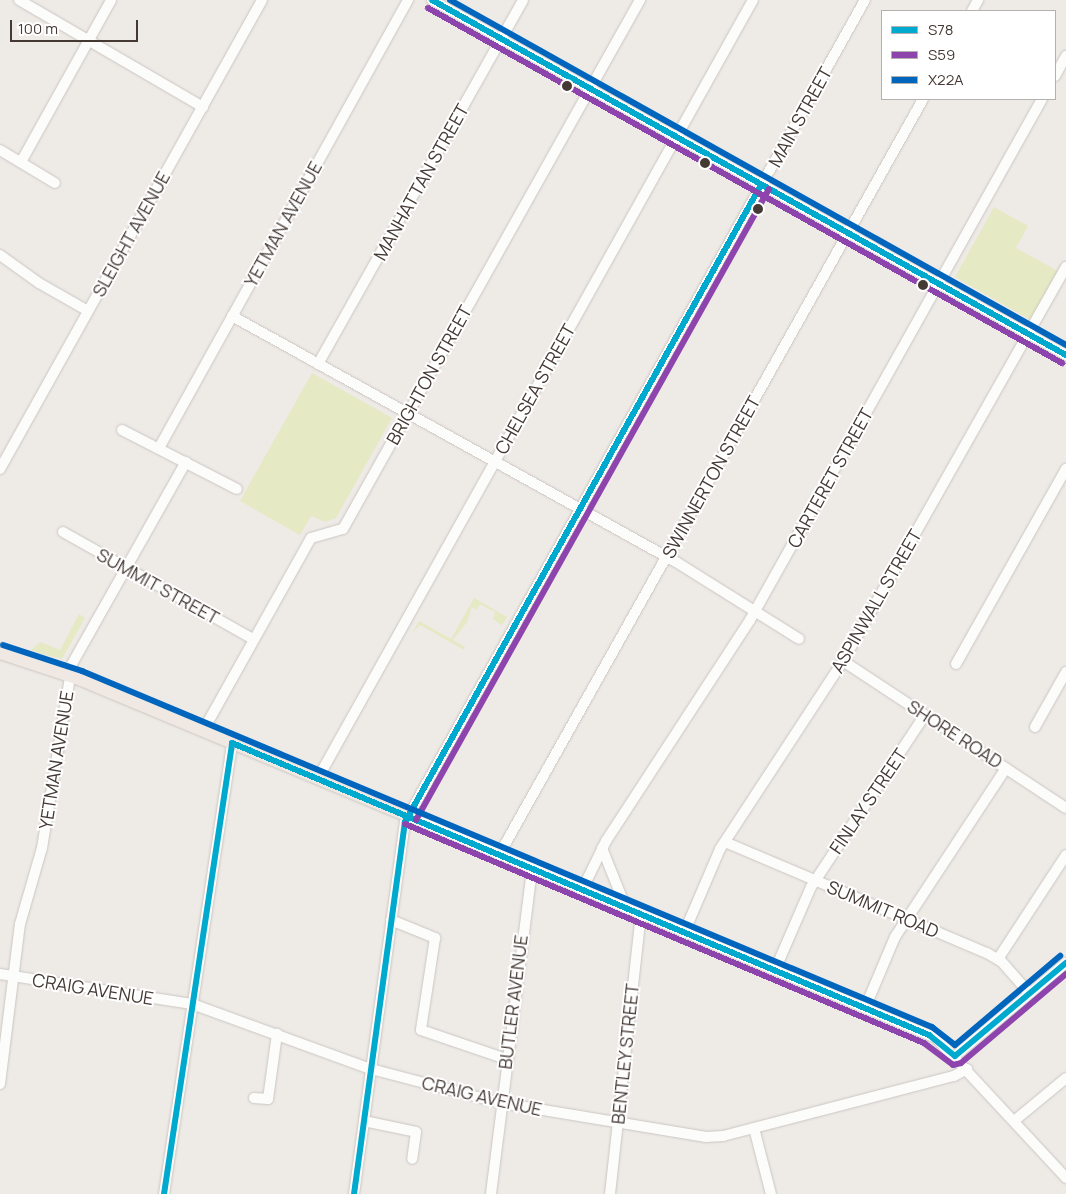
<!DOCTYPE html>
<style>
body{margin:0}
#map{position:relative;width:1066px;height:1194px;overflow:hidden;background:#eeeae6;font-family:Manrope,sans-serif}
div>[style]{position:absolute}
.green>*{inset:0;background:#e5e9c4}
.roads{filter:drop-shadow(0 0 1px #cbc6c2) drop-shadow(0 0 1px #cbc6c2)}
.minor>*{height:10px;margin:-5px;padding:0 5px;transform-origin:5px;border-radius:5px;background:#fcfcfb}
.major>*{height:12px;margin:-6px;padding:0 6px;transform-origin:6px;border-radius:6px;background:#f0e8e2}
.bus-1>*{height:6px;margin:-3px;padding:0 3px;transform-origin:3px;border-radius:3px;background:#00a9ce}
.bus-2>*{height:6px;margin:-3px;padding:0 3px;transform-origin:3px;border-radius:3px;background:#8e44ad}
.bus-3>*{height:6px;margin:-3px;padding:0 3px;transform-origin:3px;border-radius:3px;background:#0065bd}
.dots>*{width:14px;height:14px;translate:-50% -50%;box-sizing:border-box;border:2px solid #fff;border-radius:50%}
span{translate:-50% -50%;white-space:nowrap;text-align:center;line-height:1.15;-webkit-text-stroke:4px #fff;paint-order:stroke}
.street-label{font-size:18px;color:#443933}
.legend{position:absolute;left:881px;top:10px;width:175px;height:90px;box-sizing:border-box;background:#fff;border:1px solid #b4b0ad;margin:0;padding:6px 9px;list-style:none;font-size:15px;color:#443933}
.legend li{display:flex;align-items:center;gap:10px;height:25px}
.legend b{width:25px;border:1px solid #b4b0ad}
.scale{position:absolute;left:10px;top:20px;width:128px;height:22px;box-sizing:border-box;border:2px solid #443933;border-top:0;padding-left:6px;font-size:15px;line-height:18px;white-space:nowrap;color:#443933;-webkit-text-stroke:4px #fff;paint-order:stroke}
</style>
<div id="map">
<div class="green">
<div style="clip-path:polygon(994px 207px,1028px 226px,1016px 248px,1058px 271px,1031px 320px,955px 277px)"></div>
<div style="clip-path:polygon(312px 373px,392px 418px,336px 518px,325px 522px,311px 516px,300px 535px,240px 501px)"></div>
<div style="clip-path:polygon(474px 598px,507px 617px,502px 625px,493px 619px,495px 612px,489px 609px,480px 604px,477px 610px,472px 607px,467px 622px,453px 640px,465px 647px,464px 650px,420px 625px,412px 633px,419px 621px,451px 639px)"></div>
<div style="clip-path:polygon(79px 614px,85px 618px,62px 659px,46px 655px,48px 648px,45px 655px,31px 650px,40px 642px,60px 650px)"></div>
</div>
<div class="roads">
<div class="minor">
<div style="left:19px;top:0;width:213px;rotate:30.2deg"></div>
<div style="left:432px;top:0;width:727px;rotate:29.25deg"></div>
<div style="left:972px;top:11px;width:13px;rotate:-61deg"></div>
<div style="left:1055px;top:76px;width:23px;rotate:-61deg"></div>
<div style="left:0;top:150px;width:64px;rotate:31deg"></div>
<div style="left:21px;top:162px;width:185px;rotate:-60.9deg"></div>
<div style="left:0;top:255px;width:48px;rotate:35.7deg"></div>
<div style="left:39px;top:283px;width:56px;rotate:29.7deg"></div>
<div style="left:232px;top:316px;width:508px;rotate:28.99deg"></div>
<div style="left:676px;top:562px;width:145px;rotate:32deg"></div>
<div style="left:318px;top:364px;width:418px;rotate:-60.6deg"></div>
<div style="left:122px;top:430px;width:129px;rotate:27.2deg"></div>
<div style="left:159px;top:448px;width:513px;rotate:-60.93deg"></div>
<div style="left:0;top:469px;width:537px;rotate:-60.81deg"></div>
<div style="left:63px;top:532px;width:218px;rotate:29.4deg"></div>
<div style="left:843px;top:661px;width:267px;rotate:33.4deg"></div>
<div style="left:956px;top:664px;width:224px;rotate:-60.6deg"></div>
<div style="left:1035px;top:727px;width:63px;rotate:-60.6deg"></div>
<div style="left:203px;top:731px;width:221px;rotate:-60.8deg"></div>
<div style="left:311px;top:538px;width:33px;rotate:-16deg"></div>
<div style="left:343px;top:529px;width:607px;rotate:-60.69deg"></div>
<div style="left:318px;top:778px;width:891px;rotate:-60.79deg"></div>
<div style="left:408px;top:816px;width:573px;rotate:22.8deg"></div>
<div style="left:936px;top:1038px;width:191px;rotate:47.1deg"></div>
<div style="left:725px;top:842px;width:285px;rotate:23deg"></div>
<div style="left:987px;top:953px;width:17px;rotate:31deg"></div>
<div style="left:1002px;top:962px;width:41px;rotate:48.9deg"></div>
<div style="left:602px;top:848px;width:65px;rotate:68.2deg"></div>
<div style="left:499px;top:855px;width:867px;rotate:-60.71deg"></div>
<div style="left:582px;top:890px;width:55px;rotate:-63.9deg"></div>
<div style="left:606px;top:841px;width:264px;rotate:-56.9deg"></div>
<div style="left:750px;top:620px;width:597px;rotate:-60.73deg"></div>
<div style="left:391px;top:920px;width:48px;rotate:22.2deg"></div>
<div style="left:435px;top:938px;width:93px;rotate:98.7deg"></div>
<div style="left:421px;top:1030px;width:90px;rotate:18.8deg"></div>
<div style="left:684px;top:933px;width:91px;rotate:-66.8deg"></div>
<div style="left:720px;top:849px;width:225px;rotate:-56.8deg"></div>
<div style="left:843px;top:661px;width:453px;rotate:-60.5deg"></div>
<div style="left:998px;top:959px;width:124px;rotate:-56.8deg"></div>
<div style="left:775px;top:970px;width:90px;rotate:-66.6deg"></div>
<div style="left:811px;top:887px;width:206px;rotate:-56.5deg"></div>
<div style="left:0;top:974px;width:194px;rotate:8.9deg"></div>
<div style="left:192px;top:1004px;width:190px;rotate:20deg"></div>
<div style="left:371px;top:1069px;width:134px;rotate:14.7deg"></div>
<div style="left:501px;top:1103px;width:208px;rotate:9.4deg"></div>
<div style="left:706px;top:1137px;width:17px;rotate:-3deg"></div>
<div style="left:723px;top:1136px;width:239px;rotate:-14.6deg"></div>
<div style="left:954px;top:1076px;width:15px;rotate:-28deg"></div>
<div style="left:865px;top:1008px;width:77px;rotate:-67.1deg"></div>
<div style="left:895px;top:937px;width:202px;rotate:-56.7deg"></div>
<div style="left:955px;top:1056px;width:145px;rotate:-40deg"></div>
<div style="left:0;top:1084px;width:161px;rotate:-82.9deg"></div>
<div style="left:20px;top:924px;width:79px;rotate:-73.9deg"></div>
<div style="left:42px;top:848px;width:186px;rotate:-80.7deg"></div>
<div style="left:72px;top:664px;width:232px;rotate:-60.6deg"></div>
<div style="left:254px;top:1098px;width:14px;rotate:4deg"></div>
<div style="left:268px;top:1099px;width:66px;rotate:-82.1deg"></div>
<div style="left:364px;top:1121px;width:53px;rotate:11.9deg"></div>
<div style="left:416px;top:1132px;width:27px;rotate:98deg"></div>
<div style="left:1014px;top:1121px;width:67px;rotate:-39.6deg"></div>
<div style="left:754px;top:1128px;width:68px;rotate:75.6deg"></div>
<div style="left:164px;top:1194px;width:456px;rotate:-81.4deg"></div>
<div style="left:354px;top:1194px;width:375px;rotate:-82.2deg"></div>
<div style="left:405px;top:822px;width:942px;rotate:-60.77deg"></div>
<div style="left:491px;top:1194px;width:328px;rotate:-82.8deg"></div>
<div style="left:610px;top:1194px;width:281px;rotate:-83.7deg"></div>
</div>
<div class="major">
<div style="left:0;top:653px;width:83px;rotate:18.2deg"></div>
<div style="left:79px;top:679px;width:356px;rotate:22.6deg"></div>
</div>
</div>
<div class="bus-1">
<div style="left:432px;top:0;width:727px;rotate:29.25deg"></div>
<div style="left:164px;top:1194px;width:456px;rotate:-81.4deg"></div>
<div style="left:232px;top:743px;width:756px;rotate:22.73deg"></div>
<div style="left:929px;top:1035px;width:33px;rotate:39deg"></div>
<div style="left:955px;top:1056px;width:145px;rotate:-40deg"></div>
<div style="left:354px;top:1194px;width:375px;rotate:-82.2deg"></div>
<div style="left:405px;top:822px;width:730px;rotate:-60.8deg"></div>
</div>
<div class="bus-2">
<div style="left:428px;top:8px;width:727px;rotate:29.25deg"></div>
<div style="left:416px;top:820px;width:723px;rotate:-60.78deg"></div>
<div style="left:405px;top:824px;width:563px;rotate:22.88deg"></div>
<div style="left:924px;top:1043px;width:36px;rotate:37deg"></div>
<div style="left:953px;top:1065px;width:8px;rotate:-14deg"></div>
<div style="left:961px;top:1063px;width:138px;rotate:-40.3deg"></div>
</div>
<div class="bus-3">
<div style="left:450px;top:0;width:706px;rotate:29.25deg"></div>
<div style="left:3px;top:645px;width:83px;rotate:18.2deg"></div>
<div style="left:82px;top:671px;width:922px;rotate:22.73deg"></div>
<div style="left:932px;top:1027px;width:29px;rotate:38deg"></div>
<div style="left:955px;top:1045px;width:138px;rotate:-40.3deg"></div>
</div>
<div class="dots">
<div style="left:567px;top:86px;background:#443933"></div>
<div style="left:705px;top:163px;background:#443933"></div>
<div style="left:758px;top:209px;background:#443933"></div>
<div style="left:923px;top:285px;background:#443933"></div>
</div>
<div class="street-label">
<span style="left:800px;top:117px;rotate:-61deg">MAIN STREET</span>
<span style="left:421px;top:182px;rotate:-61deg">MANHATTAN STREET</span>
<span style="left:283px;top:224px;rotate:-61deg">YETMAN AVENUE</span>
<span style="left:131px;top:234px;rotate:-61deg">SLEIGHT AVENUE</span>
<span style="left:429px;top:375px;rotate:-61deg">BRIGHTON STREET</span>
<span style="left:535px;top:389px;rotate:-61deg">CHELSEA STREET</span>
<span style="left:711px;top:477px;rotate:-61deg">SWINNERTON STREET</span>
<span style="left:830px;top:478px;rotate:-61deg">CARTERET STREET</span>
<span style="left:158px;top:586px;rotate:29deg">SUMMIT STREET</span>
<span style="left:876px;top:601px;rotate:-60deg">ASPINWALL STREET</span>
<span style="left:955px;top:734px;rotate:33deg">SHORE ROAD</span>
<span style="left:56px;top:760px;rotate:-81deg">YETMAN AVENUE</span>
<span style="left:868px;top:801px;rotate:-56deg">FINLAY STREET</span>
<span style="left:883px;top:909px;rotate:23deg">SUMMIT ROAD</span>
<span style="left:93px;top:989px;rotate:9deg">CRAIG AVENUE</span>
<span style="left:513px;top:1002px;rotate:-83deg">BUTLER AVENUE</span>
<span style="left:625px;top:1054px;rotate:-84deg">BENTLEY STREET</span>
<span style="left:482px;top:1096px;rotate:13deg">CRAIG AVENUE</span>
</div>
<ul class="legend">
<li><b style="height:6px;background:#00a9ce"></b>S78</li>
<li><b style="height:6px;background:#8e44ad"></b>S59</li>
<li><b style="height:6px;background:#0065bd"></b>X22A</li>
</ul>
<div class="scale">100 m</div>
</div>
